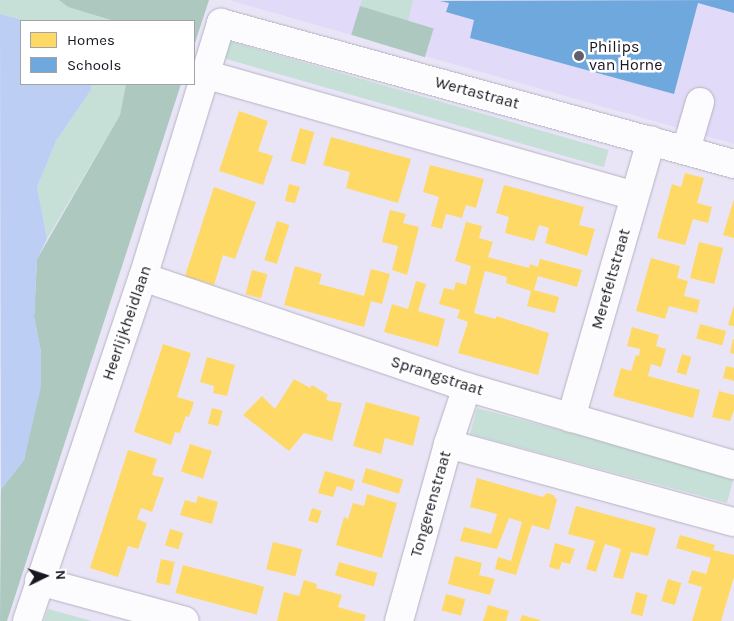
<!DOCTYPE html>
<style>
body{margin:0}
#map{position:relative;width:734px;height:621px;overflow:hidden;background:#e9e5f7;font-family:Karla,sans-serif}
div>[style]{position:absolute}
.built>*{inset:0;background:#e1daf8}
.green>*{inset:0;background:#c6dfd7;transform-origin:0 0}
.forest>*{inset:0;background:#acc8bf;transform-origin:0 0}
.water>*{inset:0;background:#bccef4}
.homes>*{inset:0;background:#ffd966;transform-origin:0 0}
.schools>*{inset:0;background:#6fa8dc}
.roads{filter:drop-shadow(0 0 1px #b5b2c0) drop-shadow(0 0 1px #b5b2c0)}
.minor>*{height:28px;margin:-14px;padding:0 14px;transform-origin:14px;border-radius:14px;background:#fcfbfe}
.dots>*{width:14px;height:14px;translate:-50% -50%;box-sizing:border-box;border:2px solid #fff;border-radius:50%}
span{translate:-50% -50%;white-space:nowrap;text-align:center;line-height:1.15;-webkit-text-stroke:5px #fff;paint-order:stroke}
.poi-label{font-size:16px;color:#191621}
.left{translate:0 -50%;text-align:left}
.street-label{font-size:16px;color:#191621}
.legend{position:absolute;left:20px;top:20px;width:175px;height:65px;box-sizing:border-box;background:#fff;border:1px solid #a3a2a6;margin:0;padding:6px 9px;list-style:none;font-size:15px;color:#191621}
.legend li{display:flex;align-items:center;gap:10px;height:25px}
.legend b{width:25px;border:1px solid #a3a2a6}
.north{position:absolute;left:20px;top:551px;width:50px;height:50px;-webkit-text-stroke:4px #fff;paint-order:stroke;rotate:86deg;font-size:14px;font-weight:700;line-height:20px;text-align:center;color:#191621}
.north::after{content:'';display:block;margin:auto;width:18px;height:22px;background:#191621;clip-path:polygon(50% 0,100% 100%,50% 72%,0 100%)}
</style>
<div id="map">
<div class="built">
<div style="clip-path:polygon(232px 0,734px 0,734px 144px,232px 1px)"></div>
</div>
<div class="green">
<div style="clip-path:polygon(0 0,59px 0,68px 7px,114px 21px,26px 21px,0 14px)"></div>
<div style="clip-path:polygon(362px 0,413px 0,408px 21px,360px 6px)"></div>
<div style="left:229px;top:41px;width:395px;height:18px;rotate:16deg"></div>
<div style="clip-path:polygon(91px 84px,126px 84px,120px 115px,47px 239px,37px 187px,56px 141px,91px 90px)"></div>
<div style="left:477px;top:408px;width:266px;height:27px;rotate:15deg"></div>
<div style="clip-path:polygon(48px 609px,92px 621px,44px 621px)"></div>
</div>
<div class="forest">
<div style="clip-path:polygon(59px 0,209px 0,194px 46px,194px 21px,114px 21px,68px 7px)"></div>
<div style="left:360px;top:6px;width:77px;height:30px;rotate:17deg"></div>
<div style="clip-path:polygon(126px 84px,181px 84px,7px 621px,0 621px,1px 489px,24px 460px,41px 352px,34px 317px,37px 259px,120px 115px)"></div>
</div>
<div class="water">
<div style="clip-path:polygon(0 14px,26px 21px,21px 21px,21px 84px,91px 84px,91px 90px,56px 141px,37px 187px,47px 239px,37px 259px,34px 317px,41px 352px,41px 387px,24px 460px,1px 489px)"></div>
</div>
<div class="homes">
<div style="clip-path:polygon(239px 111px,268px 121px,258px 151px,273px 156px,263px 185px,219px 171px)"></div>
<div style="left:300px;top:128px;width:15px;height:34px;rotate:16deg"></div>
<div style="clip-path:polygon(331px 137px,411px 159px,398px 203px,346px 188px,350px 172px,323px 165px)"></div>
<div style="clip-path:polygon(430px 165px,484px 179px,476px 208px,466px 205px,462px 218px,446px 214px,442px 229px,431px 226px,439px 197px,423px 192px)"></div>
<div style="clip-path:polygon(685px 173px,704px 178px,697px 203px,712px 207px,708px 223px,693px 219px,685px 245px,657px 238px,672px 184px,681px 187px)"></div>
<div style="clip-path:polygon(289px 184px,300px 187px,295px 203px,285px 201px)"></div>
<div style="clip-path:polygon(504px 185px,584px 207px,579px 225px,595px 229px,587px 256px,545px 243px,549px 228px,539px 225px,534px 241px,505px 233px,509px 217px,496px 213px)"></div>
<div style="clip-path:polygon(214px 187px,256px 202px,235px 259px,223px 255px,214px 285px,185px 276px)"></div>
<div style="clip-path:polygon(734px 199px,734px 238px,723px 235px)"></div>
<div style="clip-path:polygon(390px 210px,406px 214px,403px 223px,419px 227px,407px 275px,392px 270px,398px 246px,382px 242px)"></div>
<div style="left:277px;top:221px;width:13px;height:41px;rotate:18deg"></div>
<div style="clip-path:polygon(466px 222px,482px 226px,479px 238px,493px 242px,488px 257px,529px 268px,530px 264px,538px 267px,540px 259px,582px 270px,577px 287px,538px 276px,534px 290px,559px 297px,555px 313px,527px 306px,531px 291px,506px 283px,507px 277px,485px 271px,474px 313px,496px 319px,496px 316px,549px 333px,538px 375px,458px 353px,468px 322px,457px 318px,460px 310px,439px 304px,444px 288px,454px 290px,456px 282px,466px 285px,471px 266px,455px 261px)"></div>
<div style="left:699px;top:242px;width:25px;height:37px;rotate:14deg"></div>
<div style="clip-path:polygon(651px 258px,680px 266px,677px 278px,688px 281px,684px 296px,700px 300px,697px 313px,669px 306px,665px 319px,636px 311px)"></div>
<div style="clip-path:polygon(295px 266px,322px 274px,319px 284px,364px 296px,371px 269px,390px 274px,382px 304px,371px 301px,364px 327px,284px 305px)"></div>
<div style="left:252px;top:270px;width:16px;height:25px;rotate:15deg"></div>
<div style="clip-path:polygon(416px 281px,426px 284px,418px 311px,445px 319px,438px 347px,384px 332px,392px 304px,408px 309px)"></div>
<div style="clip-path:polygon(734px 305px,734px 326px,728px 325px)"></div>
<div style="left:700px;top:324px;width:27px;height:15px;rotate:15deg"></div>
<div style="clip-path:polygon(632px 327px,659px 335px,656px 346px,666px 349px,661px 367px,651px 364px,648px 376px,700px 390px,693px 418px,613px 396px,621px 368px,631px 371px,636px 355px,639px 356px,640px 349px,627px 346px)"></div>
<div style="clip-path:polygon(733px 339px,734px 339px,734px 354px,730px 353px)"></div>
<div style="clip-path:polygon(163px 344px,191px 353px,177px 397px,194px 402px,189px 417px,186px 416px,180px 433px,175px 432px,171px 445px,134px 432px)"></div>
<div style="left:682px;top:354px;width:10px;height:19px;rotate:17deg"></div>
<div style="clip-path:polygon(207px 357px,235px 365px,227px 396px,213px 393px,214px 386px,200px 382px)"></div>
<div style="clip-path:polygon(726px 366px,734px 368px,734px 381px,723px 378px)"></div>
<div style="clip-path:polygon(294px 379px,310px 388px,312px 385px,328px 395px,326px 399px,329px 401px,342px 403px,332px 441px,304px 433px,289px 451px,243px 415px,262px 396px,275px 409px)"></div>
<div style="clip-path:polygon(719px 391px,734px 395px,734px 410px,730px 421px,712px 417px)"></div>
<div style="clip-path:polygon(366px 402px,420px 417px,413px 446px,385px 438px,381px 454px,353px 446px)"></div>
<div style="left:212px;top:408px;width:11px;height:16px;rotate:15deg"></div>
<div style="left:190px;top:444px;width:23px;height:29px;rotate:18deg"></div>
<div style="clip-path:polygon(128px 450px,157px 459px,152px 475px,164px 478px,152px 512px,141px 508px,137px 519px,147px 523px,138px 549px,128px 546px,118px 577px,90px 568px)"></div>
<div style="left:366px;top:468px;width:39px;height:15px;rotate:17deg"></div>
<div style="clip-path:polygon(325px 471px,355px 480px,352px 491px,337px 486px,333px 497px,318px 493px)"></div>
<div style="clip-path:polygon(477px 478px,543px 497px,547px 493px,553px 495px,557px 500px,549px 530px,532px 525px,516px 575px,495px 569px,498px 557px,511px 561px,522px 522px,509px 518px,497px 549px,460px 541px,464px 527px,491px 534px,497px 514px,470px 507px)"></div>
<div style="clip-path:polygon(367px 494px,397px 503px,382px 558px,336px 545px,344px 517px,348px 519px,353px 503px,364px 506px)"></div>
<div style="clip-path:polygon(198px 496px,218px 502px,212px 524px,180px 515px,185px 500px,196px 503px)"></div>
<div style="clip-path:polygon(576px 506px,656px 528px,648px 556px,631px 552px,623px 579px,613px 577px,621px 549px,605px 544px,596px 572px,586px 569px,595px 541px,568px 534px)"></div>
<div style="left:312px;top:508px;width:10px;height:13px;rotate:17deg"></div>
<div style="left:170px;top:529px;width:14px;height:17px;rotate:17deg"></div>
<div style="clip-path:polygon(680px 535px,715px 545px,713px 550px,734px 555px,734px 577px,721px 621px,692px 621px,702px 587px,688px 583px,692px 570px,706px 574px,711px 558px,676px 548px)"></div>
<div style="left:273px;top:542px;width:30px;height:28px;rotate:14deg"></div>
<div style="clip-path:polygon(555px 543px,575px 549px,570px 564px,562px 562px,559px 570px,549px 567px)"></div>
<div style="clip-path:polygon(455px 556px,482px 563px,479px 575px,495px 579px,490px 595px,448px 584px)"></div>
<div style="left:161px;top:559px;width:14px;height:24px;rotate:12deg"></div>
<div style="left:339px;top:562px;width:40px;height:14px;rotate:16deg"></div>
<div style="left:183px;top:565px;width:84px;height:29px;rotate:15deg"></div>
<div style="left:668px;top:579px;width:14px;height:23px;rotate:17deg"></div>
<div style="clip-path:polygon(304px 580px,317px 584px,316px 588px,342px 595px,338px 607px,366px 615px,364px 621px,277px 621px,284px 592px,299px 596px)"></div>
<div style="left:636px;top:592px;width:12px;height:22px;rotate:14deg"></div>
<div style="left:446px;top:594px;width:20px;height:17px;rotate:15deg"></div>
<div style="clip-path:polygon(488px 605px,509px 611px,506px 621px,483px 621px)"></div>
<div style="clip-path:polygon(522px 615px,540px 620px,539px 621px,520px 621px)"></div>
</div>
<div class="schools">
<div style="clip-path:polygon(734px 0,734px 13px,698px 3px,674px 94px,470px 38px,474px 20px,446px 12px,449px 3px,440px 1px)"></div>
</div>
<div class="roads">
<div class="minor">
<div style="left:204px;top:74px;width:447px;rotate:15.8deg"></div>
<div style="left:686px;top:150px;width:50px;rotate:-73.7deg"></div>
<div style="left:143px;top:277px;width:342px;rotate:18.8deg"></div>
<div style="left:467px;top:387px;width:278px;rotate:16.3deg"></div>
<div style="left:571px;top:418px;width:289px;rotate:-73.9deg"></div>
<div style="left:448px;top:444px;width:296px;rotate:15.3deg"></div>
<div style="left:39px;top:581px;width:151px;rotate:15.3deg"></div>
<div style="left:27px;top:621px;width:363px;rotate:-71.4deg"></div>
<div style="left:143px;top:277px;width:266px;rotate:-72.9deg"></div>
<div style="left:221px;top:23px;width:532px;rotate:15.37deg"></div>
<div style="left:399px;top:621px;width:184px;rotate:-74.5deg"></div>
<div style="left:448px;top:444px;width:60px;rotate:-71.6deg"></div>
</div>
</div>
<div class="dots">
<div style="left:579px;top:56px;background:#625e6c"></div>
</div>
<div class="poi-label">
<span class="left" style="left:589px;top:56px">Philips<br>van Horne</span>
</div>
<div class="street-label">
<span style="left:477px;top:93px;rotate:15deg">Wertastraat</span>
<span style="left:611px;top:279px;rotate:-74deg">Merefeltstraat</span>
<span style="left:127px;top:323px;rotate:-71deg">Heerlijkheidlaan</span>
<span style="left:437px;top:376px;rotate:18deg">Sprangstraat</span>
<span style="left:431px;top:504px;rotate:-74deg">Tongerenstraat</span>
</div>
<ul class="legend">
<li><b style="height:14px;background:#ffd966"></b>Homes</li>
<li><b style="height:14px;background:#6fa8dc"></b>Schools</li>
</ul>
<div class="north">N</div>
</div>
